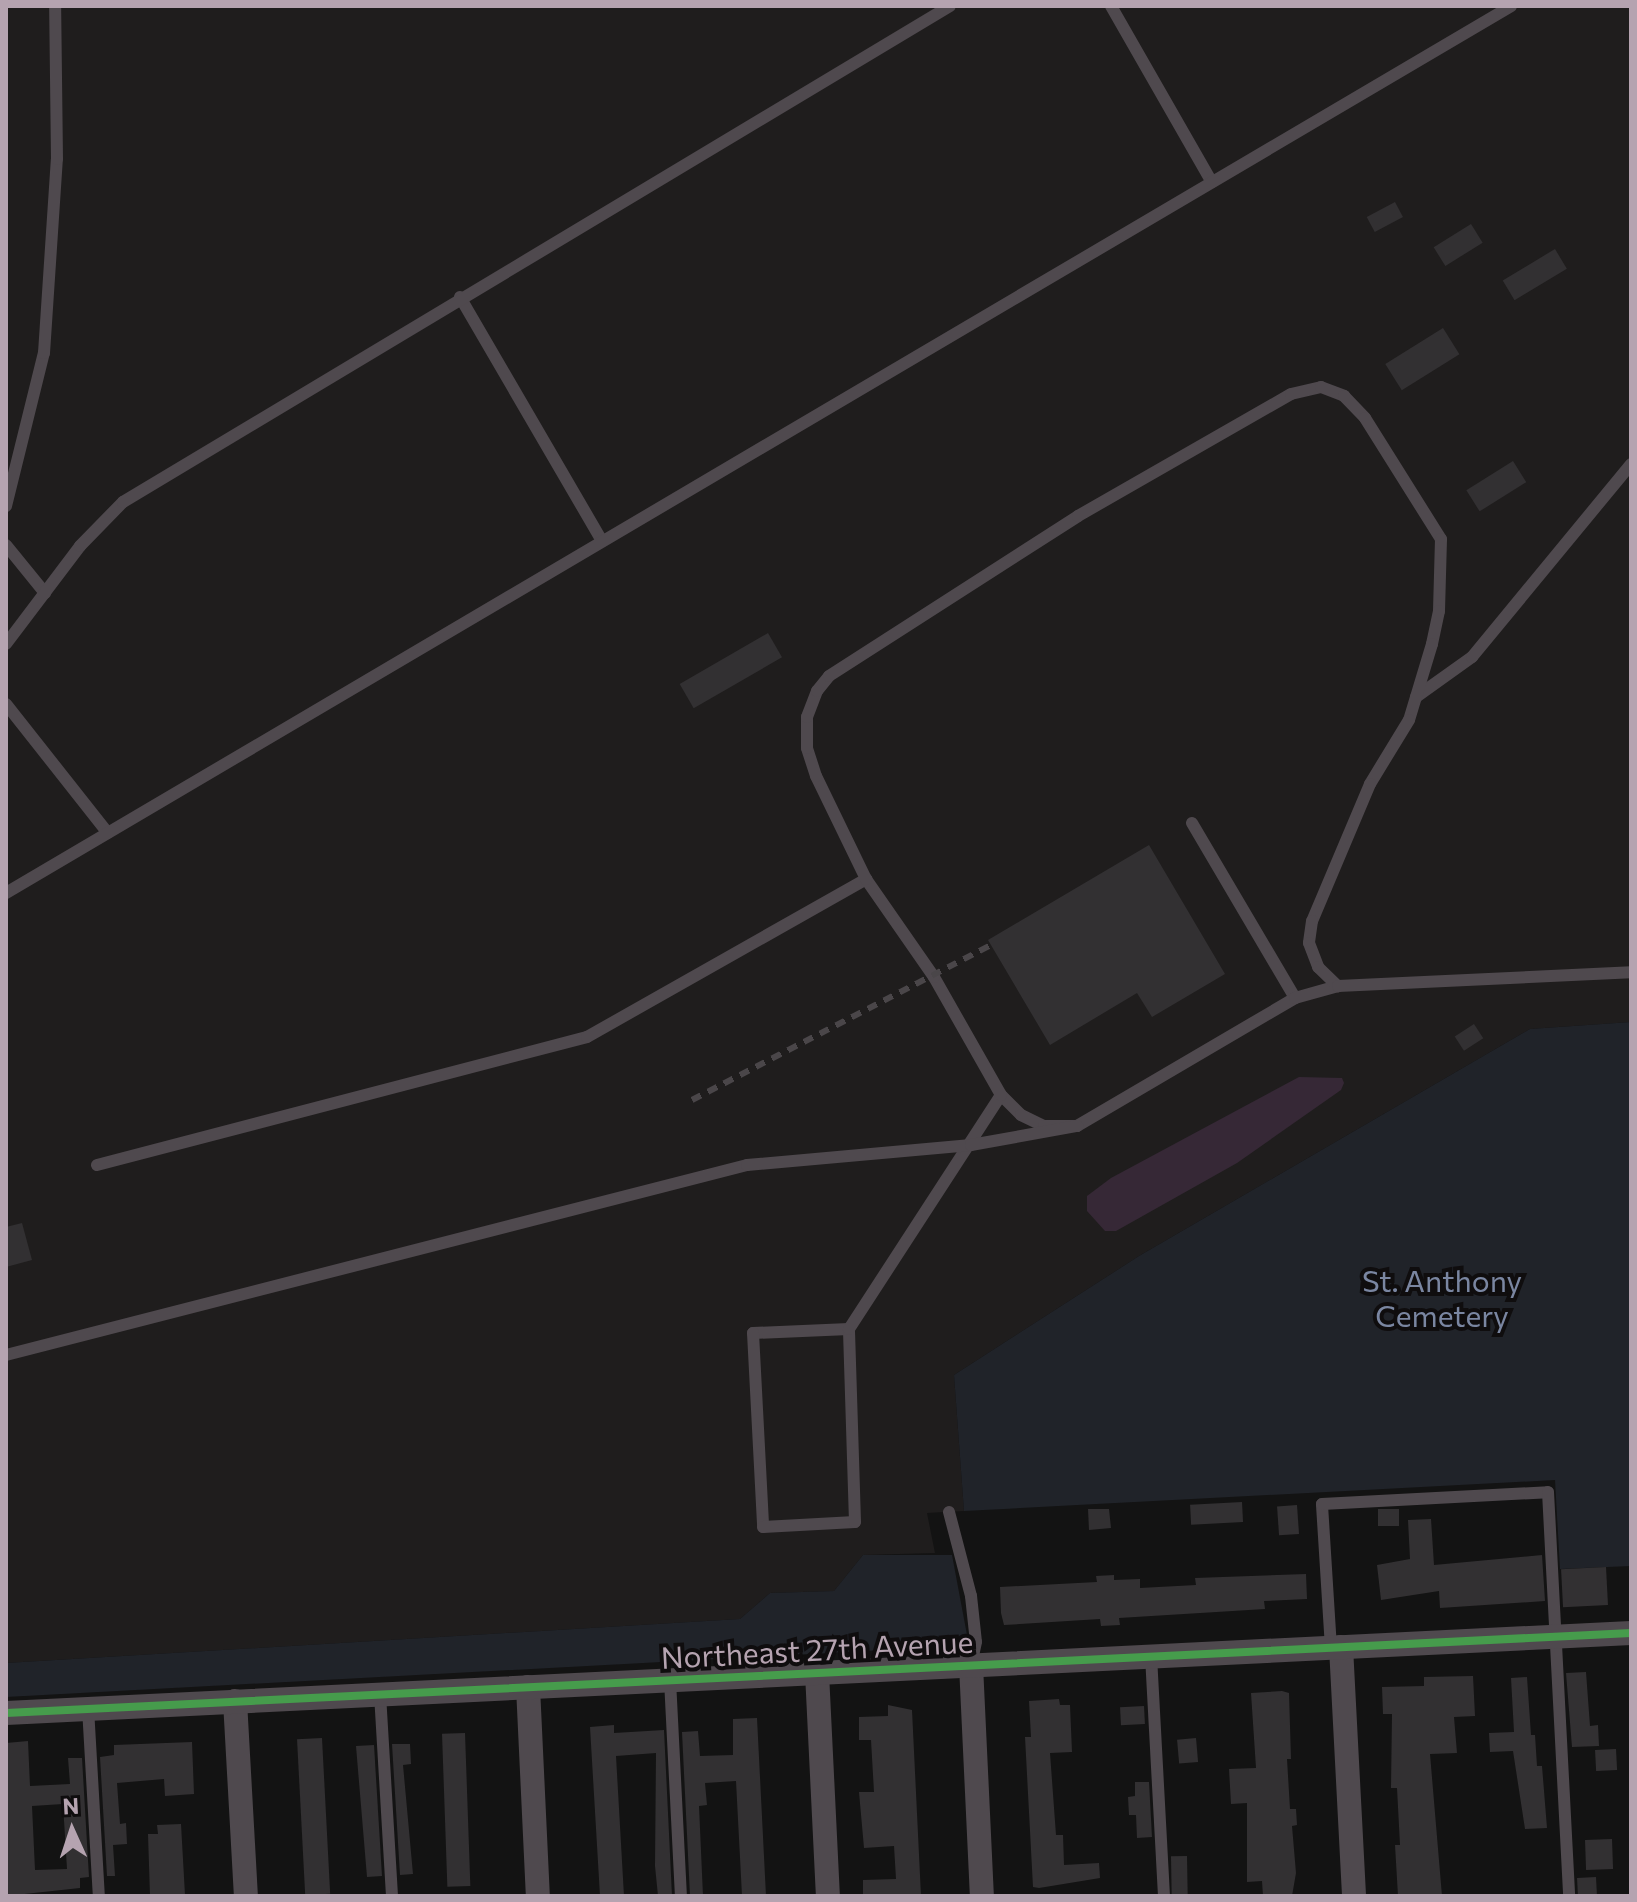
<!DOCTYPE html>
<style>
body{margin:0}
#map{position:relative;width:1637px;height:1902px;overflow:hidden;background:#131313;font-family:Commissioner,sans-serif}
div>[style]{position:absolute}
.built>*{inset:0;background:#1f1d1d}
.green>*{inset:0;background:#202329}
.water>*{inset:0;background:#362836}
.building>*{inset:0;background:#323032;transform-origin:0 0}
.service>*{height:12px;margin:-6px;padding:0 6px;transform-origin:6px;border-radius:6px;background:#4f494e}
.minor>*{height:24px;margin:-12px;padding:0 12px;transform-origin:12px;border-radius:12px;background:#4f494e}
.rail>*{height:6px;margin-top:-3px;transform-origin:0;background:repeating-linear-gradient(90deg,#4a4649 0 10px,transparent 0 18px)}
.cycleway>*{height:8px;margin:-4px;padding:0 4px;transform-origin:4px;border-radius:4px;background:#469c4c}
span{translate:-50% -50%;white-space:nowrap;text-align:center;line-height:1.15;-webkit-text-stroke:8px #0f0d0e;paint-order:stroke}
.park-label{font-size:30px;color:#7a86a1}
.street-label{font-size:30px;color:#b5a3b0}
.frame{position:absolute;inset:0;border:8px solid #b5a3b0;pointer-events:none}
.north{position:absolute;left:32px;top:1790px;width:80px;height:80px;-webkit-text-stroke:6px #0f0d0e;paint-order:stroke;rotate:357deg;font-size:22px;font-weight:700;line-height:32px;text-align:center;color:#b5a3b0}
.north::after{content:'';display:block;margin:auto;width:28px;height:36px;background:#b5a3b0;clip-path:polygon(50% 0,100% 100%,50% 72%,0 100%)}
</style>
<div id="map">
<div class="built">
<div style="clip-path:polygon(6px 6px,1631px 6px,1631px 1022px,1530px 1029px,1139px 1256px,954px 1375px,964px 1511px,927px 1513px,935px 1553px,863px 1555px,834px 1591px,770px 1593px,740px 1619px,6px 1663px)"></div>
</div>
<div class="green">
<div style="clip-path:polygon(1631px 1022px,1631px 1566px,1560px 1569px,1555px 1480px,964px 1511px,954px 1375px,1139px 1256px,1530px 1029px)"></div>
<div style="clip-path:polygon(863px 1555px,952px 1555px,967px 1635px,959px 1646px,6px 1697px,6px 1663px,740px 1619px,770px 1593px,834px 1591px)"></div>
</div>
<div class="water">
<div style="clip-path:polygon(1299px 1077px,1342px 1078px,1344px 1083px,1341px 1090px,1237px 1163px,1116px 1231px,1105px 1231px,1087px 1211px,1087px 1196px,1111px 1178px)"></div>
</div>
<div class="building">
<div style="left:1395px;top:202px;width:17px;height:32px;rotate:62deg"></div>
<div style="left:1471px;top:224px;width:22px;height:44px;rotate:58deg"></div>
<div style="left:1555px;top:249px;width:23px;height:61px;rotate:59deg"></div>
<div style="left:1443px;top:328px;width:31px;height:68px;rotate:58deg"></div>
<div style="left:1513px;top:461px;width:25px;height:55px;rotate:58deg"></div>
<div style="left:768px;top:633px;width:28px;height:102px;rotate:60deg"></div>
<div style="clip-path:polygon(1149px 845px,1225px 974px,1152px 1017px,1137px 993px,1050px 1045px,988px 940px)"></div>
<div style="left:1474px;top:1024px;width:17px;height:23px;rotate:57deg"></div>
<div style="clip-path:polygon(22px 1223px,32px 1260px,6px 1267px,6px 1227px)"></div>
<div style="left:1242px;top:1502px;width:20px;height:52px;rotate:87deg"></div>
<div style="left:1297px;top:1505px;width:29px;height:20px;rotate:86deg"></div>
<div style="clip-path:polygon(1088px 1509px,1109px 1509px,1111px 1528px,1089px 1530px)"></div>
<div style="left:1399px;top:1509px;width:17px;height:21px;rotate:90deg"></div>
<div style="clip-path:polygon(1431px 1519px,1434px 1565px,1542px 1555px,1545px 1601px,1440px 1608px,1439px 1591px,1381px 1600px,1377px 1565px,1410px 1559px,1408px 1520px)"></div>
<div style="left:1606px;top:1567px;width:38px;height:45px;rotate:87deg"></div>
<div style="clip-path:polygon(1306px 1574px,1307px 1599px,1264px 1601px,1265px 1609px,1119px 1618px,1120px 1625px,1101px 1626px,1100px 1619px,1004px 1625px,1001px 1613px,1000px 1587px,1097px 1582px,1096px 1576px,1114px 1575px,1114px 1580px,1140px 1579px,1140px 1588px,1196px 1585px,1195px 1578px)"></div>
<div style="clip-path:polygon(1586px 1672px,1590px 1726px,1598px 1725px,1599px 1746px,1572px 1747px,1566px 1673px)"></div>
<div style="clip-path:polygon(1473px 1676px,1475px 1716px,1454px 1717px,1457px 1753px,1430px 1754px,1442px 1896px,1398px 1896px,1395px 1845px,1400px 1845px,1397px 1788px,1391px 1788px,1392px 1714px,1383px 1714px,1382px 1687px,1424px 1686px,1424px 1677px)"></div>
<div style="clip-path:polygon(1527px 1677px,1531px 1735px,1535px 1735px,1537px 1766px,1542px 1766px,1547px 1828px,1525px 1829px,1513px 1751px,1490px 1752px,1489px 1733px,1514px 1732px,1511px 1678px)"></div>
<div style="clip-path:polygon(1282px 1691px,1289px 1693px,1291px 1759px,1287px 1759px,1290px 1809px,1296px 1809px,1297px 1825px,1292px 1826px,1296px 1873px,1292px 1896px,1263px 1896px,1262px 1881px,1247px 1882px,1247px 1803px,1231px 1804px,1229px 1769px,1256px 1768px,1251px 1693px)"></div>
<div style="clip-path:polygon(1059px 1699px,1060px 1705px,1070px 1705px,1072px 1752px,1050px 1753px,1056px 1835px,1063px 1835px,1064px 1865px,1099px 1863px,1100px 1878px,1039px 1888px,1033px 1887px,1025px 1737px,1031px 1737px,1029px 1701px)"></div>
<div style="clip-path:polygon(888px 1705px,912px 1710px,921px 1896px,863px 1896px,863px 1880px,896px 1879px,894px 1846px,864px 1848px,859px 1792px,874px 1792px,871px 1740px,859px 1740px,859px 1717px,888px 1716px)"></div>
<div style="left:1144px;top:1706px;width:18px;height:24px;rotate:87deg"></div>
<div style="clip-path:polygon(757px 1718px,766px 1896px,742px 1896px,736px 1781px,705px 1783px,707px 1805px,699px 1806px,703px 1896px,690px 1896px,682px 1732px,698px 1731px,700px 1756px,733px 1755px,733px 1719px)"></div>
<div style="clip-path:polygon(614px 1725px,614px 1733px,664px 1730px,672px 1896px,658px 1896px,655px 1866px,656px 1753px,616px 1756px,624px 1896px,600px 1896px,590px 1727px)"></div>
<div style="left:465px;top:1733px;width:153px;height:23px;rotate:88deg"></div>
<div style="left:322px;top:1738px;width:156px;height:25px;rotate:87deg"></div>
<div style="left:1196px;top:1738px;width:24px;height:19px;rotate:85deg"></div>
<div style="clip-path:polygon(evenodd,28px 1741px,30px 1786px,70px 1784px,68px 1758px,82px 1758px,89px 1877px,80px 1878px,80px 1888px,6px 1896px,6px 1743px,28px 1741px,63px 1804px,67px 1869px,35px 1870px,32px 1806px,63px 1804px)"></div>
<div style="clip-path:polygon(192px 1742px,194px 1794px,165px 1796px,164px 1779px,117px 1783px,120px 1824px,126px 1823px,127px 1844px,113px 1845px,115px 1876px,107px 1876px,100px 1757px,114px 1755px,114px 1745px)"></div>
<div style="clip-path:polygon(392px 1744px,410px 1744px,411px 1764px,403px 1765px,413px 1874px,400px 1875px)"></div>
<div style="clip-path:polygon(374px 1745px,382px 1876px,367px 1877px,356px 1746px)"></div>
<div style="left:1616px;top:1749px;width:21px;height:21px;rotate:87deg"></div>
<div style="clip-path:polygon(1135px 1782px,1149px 1782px,1152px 1837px,1137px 1838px,1136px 1815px,1129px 1815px,1128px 1797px,1135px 1796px)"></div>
<div style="clip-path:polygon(181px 1824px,185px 1895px,150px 1896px,148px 1834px,158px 1834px,157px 1825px)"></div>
<div style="left:1612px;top:1839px;width:30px;height:27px;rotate:88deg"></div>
<div style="left:1187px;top:1856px;width:40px;height:16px;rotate:89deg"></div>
<div style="left:1596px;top:1877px;width:19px;height:19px;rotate:87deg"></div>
</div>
<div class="service">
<div style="left:1111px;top:6px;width:203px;rotate:60.2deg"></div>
<div style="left:460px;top:297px;width:282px;rotate:59.8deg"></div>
<div style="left:6px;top:506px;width:158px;rotate:-76.1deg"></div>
<div style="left:44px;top:353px;width:194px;rotate:-86.2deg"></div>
<div style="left:57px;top:159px;width:153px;rotate:-90.7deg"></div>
<div style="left:6px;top:545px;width:62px;rotate:50.9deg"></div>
<div style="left:6px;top:644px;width:123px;rotate:-52.9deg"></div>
<div style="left:80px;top:546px;width:62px;rotate:-45.7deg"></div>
<div style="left:123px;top:502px;width:964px;rotate:-30.95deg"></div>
<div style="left:1416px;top:697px;width:69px;rotate:-35.5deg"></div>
<div style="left:1472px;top:657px;width:250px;rotate:-50.5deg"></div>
<div style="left:6px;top:704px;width:164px;rotate:51.7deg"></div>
<div style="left:1192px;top:823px;width:203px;rotate:59.5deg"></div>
<div style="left:6px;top:893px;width:1747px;rotate:-30.51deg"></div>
<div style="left:1001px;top:1095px;width:28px;rotate:45deg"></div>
<div style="left:1021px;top:1115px;width:25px;rotate:26deg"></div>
<div style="left:1044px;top:1126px;width:33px"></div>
<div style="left:1077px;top:1126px;width:253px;rotate:-30.4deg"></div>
<div style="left:1295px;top:998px;width:45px;rotate:-15.6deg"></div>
<div style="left:97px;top:1165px;width:506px;rotate:-14.64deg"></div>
<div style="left:587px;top:1037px;width:321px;rotate:-29.5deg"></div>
<div style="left:849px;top:1329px;width:96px;rotate:177.6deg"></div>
<div style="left:753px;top:1333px;width:194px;rotate:87deg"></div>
<div style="left:763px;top:1527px;width:92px;rotate:-3.1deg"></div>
<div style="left:855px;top:1522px;width:193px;rotate:-91.8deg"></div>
<div style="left:849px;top:1329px;width:279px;rotate:-57deg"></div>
<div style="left:1001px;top:1095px;width:136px;rotate:-119.6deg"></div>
<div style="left:934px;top:977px;width:119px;rotate:-124.8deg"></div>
<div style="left:866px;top:879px;width:114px;rotate:-115.9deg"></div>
<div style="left:816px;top:776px;width:29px;rotate:-108deg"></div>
<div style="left:807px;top:748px;width:31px;rotate:-90deg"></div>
<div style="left:807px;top:717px;width:28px;rotate:-69deg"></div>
<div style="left:817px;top:691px;width:19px;rotate:-51deg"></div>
<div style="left:829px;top:676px;width:296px;rotate:-32.7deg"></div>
<div style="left:1078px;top:516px;width:245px;rotate:-29.8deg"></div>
<div style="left:1291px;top:394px;width:31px;rotate:-13deg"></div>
<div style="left:1321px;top:387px;width:25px;rotate:21deg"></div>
<div style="left:1344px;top:396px;width:30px;rotate:46deg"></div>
<div style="left:1365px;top:418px;width:143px;rotate:57.9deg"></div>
<div style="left:1441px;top:539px;width:72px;rotate:91.6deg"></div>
<div style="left:1439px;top:611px;width:34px;rotate:102deg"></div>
<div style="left:1432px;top:644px;width:79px;rotate:106.8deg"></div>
<div style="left:1409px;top:720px;width:75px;rotate:121.4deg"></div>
<div style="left:1370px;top:784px;width:149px;rotate:112.9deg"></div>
<div style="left:1312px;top:921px;width:22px;rotate:98deg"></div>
<div style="left:1309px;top:943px;width:26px;rotate:69deg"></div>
<div style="left:1318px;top:967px;width:28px;rotate:44deg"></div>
<div style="left:1338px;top:986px;width:293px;rotate:-2.7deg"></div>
<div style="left:6px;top:1355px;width:765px;rotate:-14.38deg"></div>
<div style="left:747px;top:1165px;width:225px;rotate:-5.1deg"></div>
<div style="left:971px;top:1145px;width:108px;rotate:-10.2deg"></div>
<div style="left:949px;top:1512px;width:87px;rotate:75.3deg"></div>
<div style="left:971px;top:1596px;width:46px;rotate:83.8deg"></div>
<div style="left:976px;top:1642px;width:24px;rotate:102deg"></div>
<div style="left:1331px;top:1648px;width:144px;rotate:-93.6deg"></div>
<div style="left:1322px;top:1504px;width:226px;rotate:-3deg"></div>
<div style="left:1548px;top:1492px;width:405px;rotate:87deg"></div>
<div style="left:1151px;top:1656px;width:240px;rotate:86.9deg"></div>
<div style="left:670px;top:1680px;width:216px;rotate:87.1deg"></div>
<div style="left:380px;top:1694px;width:202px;rotate:86.6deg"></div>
<div style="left:88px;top:1708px;width:188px;rotate:86.7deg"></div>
</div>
<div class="minor">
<div style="left:1341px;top:1647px;width:249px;rotate:87deg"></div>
<div style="left:971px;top:1665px;width:231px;rotate:87.3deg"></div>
<div style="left:817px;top:1673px;width:223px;rotate:87.2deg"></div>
<div style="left:528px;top:1687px;width:209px;rotate:87.3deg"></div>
<div style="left:235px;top:1701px;width:195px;rotate:86.8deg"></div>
<div style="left:6px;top:1713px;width:1627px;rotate:-2.82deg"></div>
</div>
<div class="rail">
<div style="left:692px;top:1100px;width:337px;rotate:-27.4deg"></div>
</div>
<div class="cycleway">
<div style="left:6px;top:1713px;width:1627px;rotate:-2.82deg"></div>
</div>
<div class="park-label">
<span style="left:1442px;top:1297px">St. Anthony<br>Cemetery</span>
</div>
<div class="street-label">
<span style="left:817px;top:1649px;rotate:-3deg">Northeast 27th Avenue</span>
</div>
<div class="frame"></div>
<div class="north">N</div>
</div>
